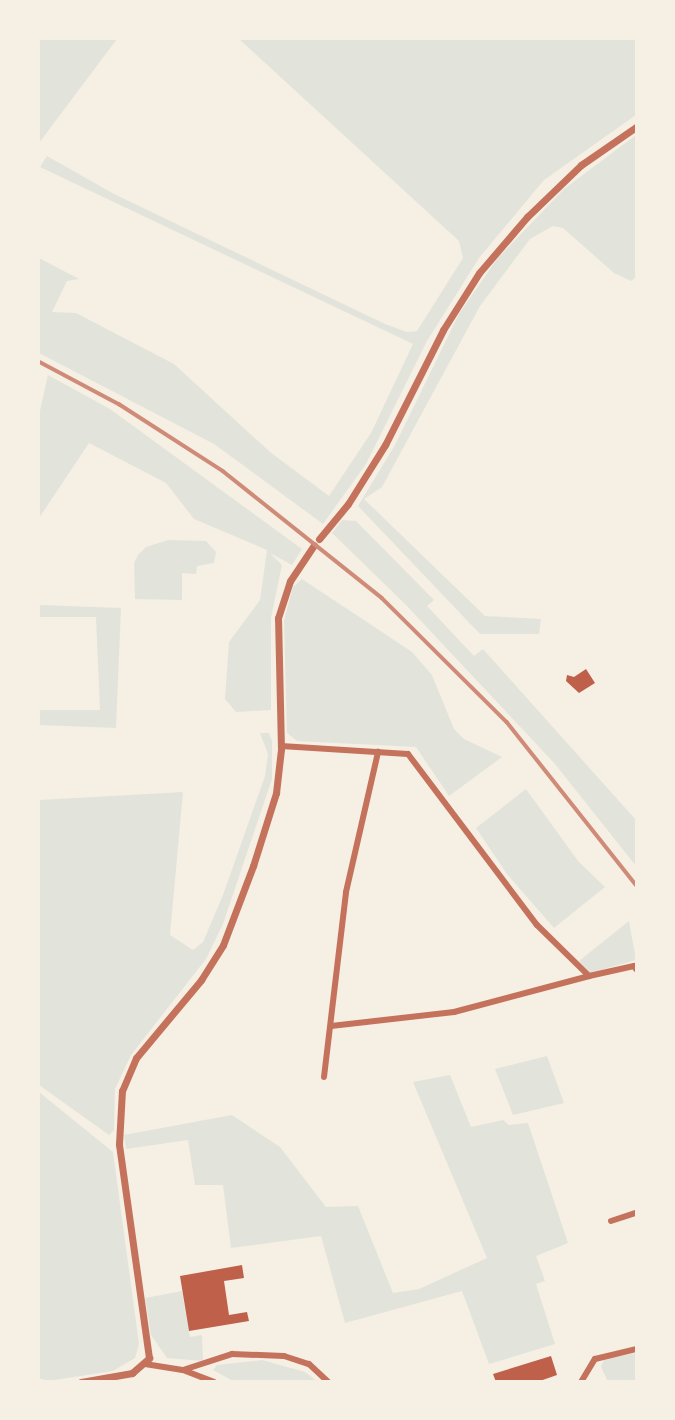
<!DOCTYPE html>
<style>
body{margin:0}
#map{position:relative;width:675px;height:1420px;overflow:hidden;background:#f6efe4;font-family:"Source Sans 3",sans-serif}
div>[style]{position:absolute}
.green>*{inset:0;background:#e2e4dc}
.building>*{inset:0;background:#bf614a}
.minor>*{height:6px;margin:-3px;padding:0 3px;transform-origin:3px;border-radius:3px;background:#c5725c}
.tertiary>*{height:7px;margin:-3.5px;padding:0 3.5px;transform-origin:3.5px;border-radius:3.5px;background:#c5725c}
.rail>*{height:3.5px;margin:-1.75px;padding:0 1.75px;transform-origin:1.75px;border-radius:1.75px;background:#cf8b77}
span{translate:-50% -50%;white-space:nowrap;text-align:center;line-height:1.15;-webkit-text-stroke:7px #f6efe4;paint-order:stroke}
.frame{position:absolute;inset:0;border:40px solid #f6efe4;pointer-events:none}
</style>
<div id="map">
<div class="green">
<div style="clip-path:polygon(38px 39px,117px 39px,39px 143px,38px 143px)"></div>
<div style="clip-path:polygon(239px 39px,636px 39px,636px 115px,544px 180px,479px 258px,427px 341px,366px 464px,323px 524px,214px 444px,39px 353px,39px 258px,79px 279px,67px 281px,52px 312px,76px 313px,174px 364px,270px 452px,329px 496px,371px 433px,413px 344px,40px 167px,47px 156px,114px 194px,385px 324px,407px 332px,417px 331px,463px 258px,459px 241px)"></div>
<div style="clip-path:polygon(636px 135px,636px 277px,631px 281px,614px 273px,563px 228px,553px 226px,530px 239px,480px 306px,382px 487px,364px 499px,485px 616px,541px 619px,539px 634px,480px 634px,358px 506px,395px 445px,459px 314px,497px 259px,564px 189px)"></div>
<div style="clip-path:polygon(48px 375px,110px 409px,302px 549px,292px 565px,270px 553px,282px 565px,271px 618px,271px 710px,236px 712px,225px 699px,229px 642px,260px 600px,267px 550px,194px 519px,166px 483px,89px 443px,39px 518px,39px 415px)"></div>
<div style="clip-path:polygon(342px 520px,356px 521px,434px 600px,427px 606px,474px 656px,483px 649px,636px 820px,636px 866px,555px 764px,406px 605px,332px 533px)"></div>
<div style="clip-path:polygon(168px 540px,206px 541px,216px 552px,214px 563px,197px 566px,196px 574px,182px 573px,182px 600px,135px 599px,134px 563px,138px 555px,146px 547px)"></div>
<div style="clip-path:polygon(302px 579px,412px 652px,432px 675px,454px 729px,464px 739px,502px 757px,449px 796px,416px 747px,297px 741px,287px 733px,284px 620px,293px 587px)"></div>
<div style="clip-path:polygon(38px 598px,40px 605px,121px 608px,116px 728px,39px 725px,39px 710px,100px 710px,96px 617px,39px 617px)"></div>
<div style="clip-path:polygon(260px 733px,269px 733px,272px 741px,272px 779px,223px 924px,206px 959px,131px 1055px,115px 1089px,114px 1130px,109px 1135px,39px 1085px,39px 800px,183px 792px,170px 935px,193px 950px,203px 942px,223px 895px,265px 776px,268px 754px)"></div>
<div style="clip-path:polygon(526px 789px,578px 861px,605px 887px,554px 928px,507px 874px,476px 828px)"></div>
<div style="clip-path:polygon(629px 921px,636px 960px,590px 973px,579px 961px)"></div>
<div style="clip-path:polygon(547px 1056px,564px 1103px,513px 1115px,495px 1069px)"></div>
<div style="clip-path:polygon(450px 1075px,471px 1127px,503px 1120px,509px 1125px,528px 1123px,568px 1243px,536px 1256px,545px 1281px,536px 1284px,555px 1344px,489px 1364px,462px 1291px,345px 1323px,321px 1236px,231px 1248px,223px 1185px,195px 1185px,188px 1140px,126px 1149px,124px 1135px,232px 1115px,280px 1147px,326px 1207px,358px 1206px,393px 1293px,419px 1289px,487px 1258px,413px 1082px)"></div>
<div style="clip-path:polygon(39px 1092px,113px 1152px,139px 1344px,135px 1358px,113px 1371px,48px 1381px,38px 1378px)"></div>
<div style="clip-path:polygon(182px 1291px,190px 1337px,202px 1335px,203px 1361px,167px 1358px,151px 1335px,145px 1298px)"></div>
<div style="clip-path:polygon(636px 1353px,636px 1381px,607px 1380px,601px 1367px,604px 1359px)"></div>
<div style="clip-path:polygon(262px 1360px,305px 1372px,317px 1381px,233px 1381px,213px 1370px,217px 1365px)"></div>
</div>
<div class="building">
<div style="clip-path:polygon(586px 669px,595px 683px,579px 693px,566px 681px,567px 675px,574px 677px)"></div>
<div style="clip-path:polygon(242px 1265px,244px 1278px,224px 1281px,229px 1315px,247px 1312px,249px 1321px,189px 1331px,180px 1276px)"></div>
<div style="clip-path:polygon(551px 1356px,557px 1375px,537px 1382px,496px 1382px,493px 1374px)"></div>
</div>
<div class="minor">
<div style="left:281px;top:746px;width:127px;rotate:3.6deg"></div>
<div style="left:408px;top:754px;width:214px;rotate:53deg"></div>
<div style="left:537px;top:925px;width:73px;rotate:44.4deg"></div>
<div style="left:331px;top:1026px;width:124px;rotate:-6.5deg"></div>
<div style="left:454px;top:1012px;width:140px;rotate:-14.9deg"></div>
<div style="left:589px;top:976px;width:46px;rotate:-12.5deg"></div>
<div style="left:634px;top:966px;width:4px;rotate:56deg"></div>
<div style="left:324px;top:1077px;width:186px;rotate:-83.2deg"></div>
<div style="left:346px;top:892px;width:144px;rotate:-77.1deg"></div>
<div style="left:611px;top:1221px;width:26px;rotate:-18deg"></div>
<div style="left:145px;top:1364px;width:38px;rotate:9deg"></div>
<div style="left:183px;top:1370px;width:33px;rotate:21deg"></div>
<div style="left:183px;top:1370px;width:52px;rotate:-18.1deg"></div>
<div style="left:232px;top:1354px;width:52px;rotate:2.2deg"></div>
<div style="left:284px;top:1356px;width:26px;rotate:18deg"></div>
<div style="left:309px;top:1364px;width:26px;rotate:43deg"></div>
<div style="left:581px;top:1382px;width:27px;rotate:-59deg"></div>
<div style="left:595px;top:1359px;width:42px;rotate:-13.7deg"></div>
</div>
<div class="tertiary">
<div style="left:319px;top:539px;width:45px;rotate:-50.4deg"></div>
<div style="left:348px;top:504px;width:70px;rotate:-57.9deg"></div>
<div style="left:385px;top:445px;width:129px;rotate:-63.2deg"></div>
<div style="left:443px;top:330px;width:67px;rotate:-57.7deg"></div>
<div style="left:479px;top:273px;width:74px;rotate:-49.4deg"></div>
<div style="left:527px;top:217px;width:75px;rotate:-43.9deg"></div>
<div style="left:581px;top:165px;width:67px;rotate:-34.6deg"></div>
<div style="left:81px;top:1382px;width:52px;rotate:-10deg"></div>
<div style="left:132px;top:1373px;width:23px;rotate:-41deg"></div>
<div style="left:149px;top:1358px;width:216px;rotate:-98deg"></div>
<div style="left:119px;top:1144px;width:53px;rotate:-86.8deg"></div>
<div style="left:122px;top:1091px;width:36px;rotate:-67deg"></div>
<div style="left:136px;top:1058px;width:102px;rotate:-50.2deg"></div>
<div style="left:201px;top:980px;width:41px;rotate:-57.8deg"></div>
<div style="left:223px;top:945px;width:85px;rotate:-69.2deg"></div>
<div style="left:253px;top:866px;width:77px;rotate:-72.5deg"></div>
<div style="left:276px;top:793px;width:44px;rotate:-83.5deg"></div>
<div style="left:281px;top:749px;width:131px;rotate:-91.3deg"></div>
<div style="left:278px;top:618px;width:39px;rotate:-72deg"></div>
<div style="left:290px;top:581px;width:43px;rotate:-56.3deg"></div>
</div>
<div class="rail">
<div style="left:38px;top:361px;width:92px;rotate:28deg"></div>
<div style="left:119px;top:404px;width:124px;rotate:32.8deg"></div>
<div style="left:223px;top:471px;width:203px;rotate:38.6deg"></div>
<div style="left:382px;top:598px;width:176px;rotate:44.8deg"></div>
<div style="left:507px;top:722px;width:208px;rotate:51.6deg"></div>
</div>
<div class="frame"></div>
</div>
